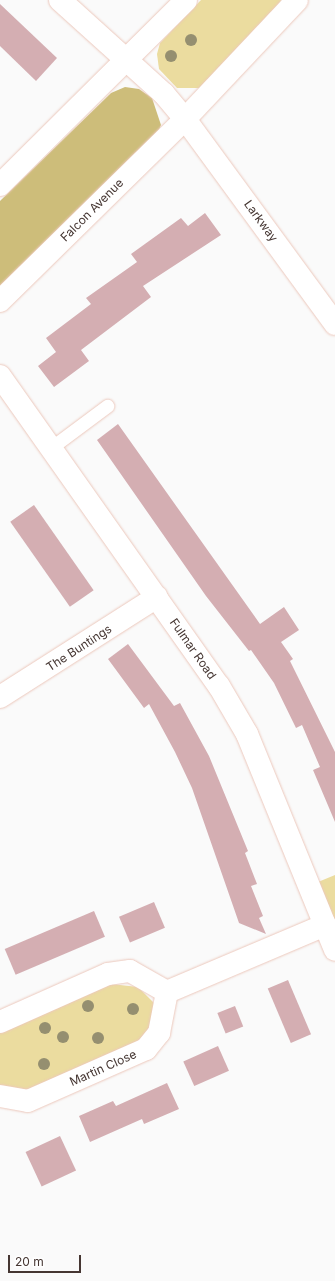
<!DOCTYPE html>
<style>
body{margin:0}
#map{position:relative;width:335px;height:1281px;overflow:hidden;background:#fafafa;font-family:Inter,sans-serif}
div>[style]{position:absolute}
.green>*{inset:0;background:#ebdc9f}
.forest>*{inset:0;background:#cdbd7a}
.building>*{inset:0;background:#d4aeb2;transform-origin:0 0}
.roads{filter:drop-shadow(0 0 1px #ecc8bc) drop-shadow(0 0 1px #ecc8bc)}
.service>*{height:13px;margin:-6.5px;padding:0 6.5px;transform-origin:6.5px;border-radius:6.5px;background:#fff}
.minor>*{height:22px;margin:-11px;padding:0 11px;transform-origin:11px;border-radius:11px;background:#fff}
.trees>*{width:12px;height:12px;margin:-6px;border-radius:50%;background:#958f70}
span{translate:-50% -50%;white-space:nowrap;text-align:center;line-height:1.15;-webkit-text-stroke:3px #fff;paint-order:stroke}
.street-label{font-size:12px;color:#453632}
.scale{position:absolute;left:8px;top:1255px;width:73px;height:18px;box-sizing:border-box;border:2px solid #453632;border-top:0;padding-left:5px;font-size:12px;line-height:14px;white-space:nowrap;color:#453632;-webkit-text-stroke:3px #fff;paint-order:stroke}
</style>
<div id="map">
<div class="green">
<div style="clip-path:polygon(201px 0,281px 0,276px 12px,200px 88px,177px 88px,159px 69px,157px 54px,160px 43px)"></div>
<div style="clip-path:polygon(335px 875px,335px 920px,333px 921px,318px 882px)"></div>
<div style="clip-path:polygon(111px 984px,138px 987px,154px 1003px,156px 1013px,151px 1031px,140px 1043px,26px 1093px,0 1089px,0 1031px)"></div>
</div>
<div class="forest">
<div style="clip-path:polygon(125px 87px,139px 89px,152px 98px,161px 125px,156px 137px,0 293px,0 201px,111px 93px)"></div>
</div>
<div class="building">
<div style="clip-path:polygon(0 4px,57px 58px,36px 81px,0 46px)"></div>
<div style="clip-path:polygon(205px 213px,221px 235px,143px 286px,151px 297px,81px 350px,89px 361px,54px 387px,38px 366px,56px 352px,46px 338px,91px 304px,86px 298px,137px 262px,131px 254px,181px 218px,188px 226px)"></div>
<div style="clip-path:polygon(118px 424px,260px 624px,284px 607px,299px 630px,281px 642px,293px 659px,290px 661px,335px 752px,335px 822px,313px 770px,320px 767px,302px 725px,296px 728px,274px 683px,251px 650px,249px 651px,206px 596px,97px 440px)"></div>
<div style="left:34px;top:505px;width:104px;height:29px;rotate:55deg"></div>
<div style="clip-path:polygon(128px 644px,174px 706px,180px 703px,209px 756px,248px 851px,245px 853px,257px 884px,251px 886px,263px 916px,259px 918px,266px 934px,239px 923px,192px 788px,175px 752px,149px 704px,144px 708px,108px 659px)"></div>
<div style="left:154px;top:902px;width:28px;height:38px;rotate:67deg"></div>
<div style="left:94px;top:911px;width:28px;height:97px;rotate:67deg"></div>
<div style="left:288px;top:980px;width:59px;height:22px;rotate:67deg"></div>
<div style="left:235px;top:1006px;width:22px;height:19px;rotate:68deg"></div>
<div style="left:218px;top:1046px;width:27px;height:38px;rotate:66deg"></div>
<div style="clip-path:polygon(167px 1083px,179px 1109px,144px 1124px,142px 1119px,90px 1142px,79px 1116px,113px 1101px,116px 1106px)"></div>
<div style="left:60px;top:1136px;width:38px;height:38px;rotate:65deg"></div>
</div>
<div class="roads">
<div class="service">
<div style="left:52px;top:447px;width:69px;rotate:-36.7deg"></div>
</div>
<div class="minor">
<div style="left:60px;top:0;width:140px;rotate:42.1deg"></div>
<div style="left:164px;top:94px;width:33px;rotate:50deg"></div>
<div style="left:185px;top:119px;width:254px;rotate:53.8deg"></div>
<div style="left:0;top:185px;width:262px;rotate:-44.8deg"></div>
<div style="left:0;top:301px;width:260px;rotate:-44.5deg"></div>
<div style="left:185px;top:119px;width:163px;rotate:-46.7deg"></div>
<div style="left:0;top:376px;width:380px;rotate:54.8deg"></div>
<div style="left:219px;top:686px;width:56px;rotate:59.7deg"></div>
<div style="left:247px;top:734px;width:233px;rotate:67.8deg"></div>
<div style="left:0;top:697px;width:186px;rotate:-32.5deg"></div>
<div style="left:167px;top:992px;width:172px;rotate:-23deg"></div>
<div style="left:0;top:1022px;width:118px;rotate:-24deg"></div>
<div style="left:108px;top:974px;width:22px;rotate:-8deg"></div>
<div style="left:130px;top:971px;width:43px;rotate:29.6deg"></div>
<div style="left:0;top:1096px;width:28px;rotate:10deg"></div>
<div style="left:28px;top:1101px;width:129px;rotate:-23.8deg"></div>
<div style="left:146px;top:1049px;width:21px;rotate:-51deg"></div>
<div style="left:159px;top:1033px;width:42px;rotate:-79deg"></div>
</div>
</div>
<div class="trees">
<div style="left:191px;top:40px"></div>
<div style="left:171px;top:56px"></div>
<div style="left:88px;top:1006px"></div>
<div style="left:133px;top:1009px"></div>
<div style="left:45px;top:1028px"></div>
<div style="left:63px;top:1037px"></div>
<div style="left:98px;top:1038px"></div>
<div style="left:44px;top:1064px"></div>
</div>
<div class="street-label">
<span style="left:92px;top:210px;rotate:-45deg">Falcon Avenue</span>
<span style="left:261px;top:221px;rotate:54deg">Larkway</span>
<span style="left:79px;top:648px;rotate:-33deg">The Buntings</span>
<span style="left:193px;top:649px;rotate:55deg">Fulmar Road</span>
<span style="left:103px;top:1068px;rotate:-24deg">Martin Close</span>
</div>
<div class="scale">20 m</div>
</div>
